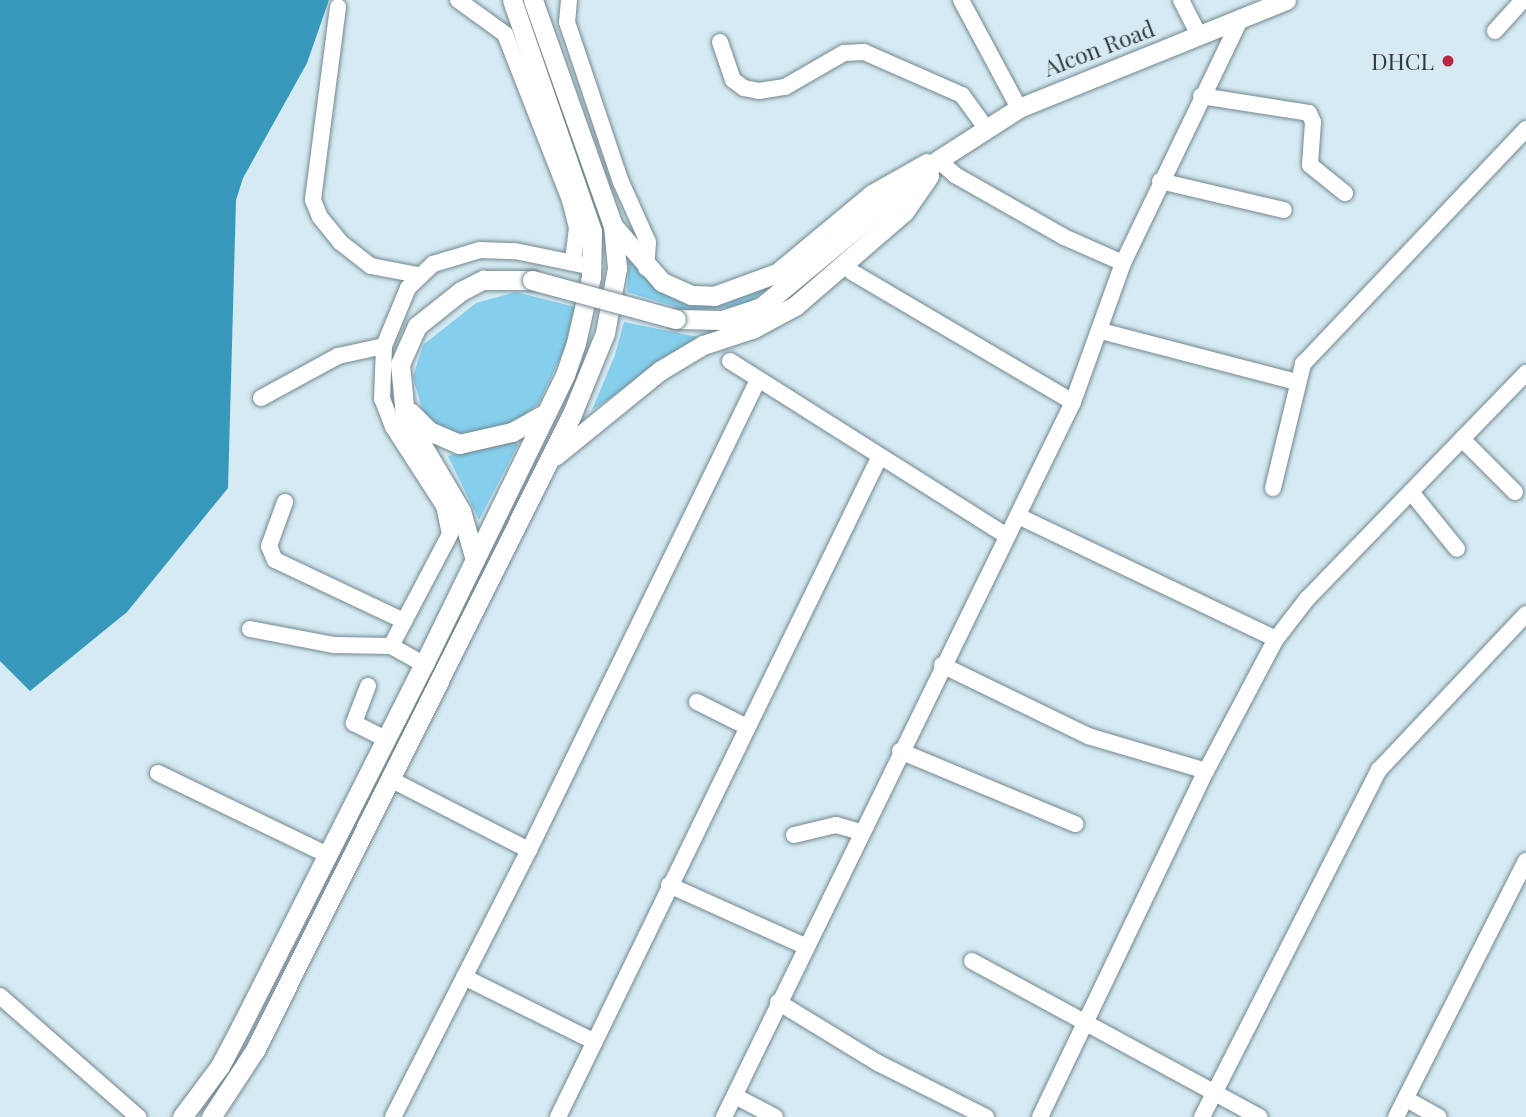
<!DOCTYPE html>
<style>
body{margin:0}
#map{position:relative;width:1526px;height:1117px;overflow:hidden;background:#d5eaf3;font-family:"Playfair Display",serif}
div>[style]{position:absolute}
.green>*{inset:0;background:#86cfec}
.water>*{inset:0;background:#3798bb}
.roads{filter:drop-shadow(0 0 2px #73878f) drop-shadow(0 0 2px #73878f)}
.minor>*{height:16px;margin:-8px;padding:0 8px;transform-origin:8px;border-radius:8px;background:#fff}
.major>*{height:19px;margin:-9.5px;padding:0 9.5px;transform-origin:9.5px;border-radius:9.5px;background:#fff}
.bridges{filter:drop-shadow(0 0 2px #73878f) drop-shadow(0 0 2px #73878f)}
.major-bridge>*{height:19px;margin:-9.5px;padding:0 9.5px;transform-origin:9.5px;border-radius:9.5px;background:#fff}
.dots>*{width:19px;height:19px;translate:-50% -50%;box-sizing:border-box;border:4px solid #d5eaf3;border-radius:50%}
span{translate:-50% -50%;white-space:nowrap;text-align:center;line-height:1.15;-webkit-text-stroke:7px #d5eaf3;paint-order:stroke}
.street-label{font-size:23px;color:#333b3f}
.poi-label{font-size:23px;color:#333b3f}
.right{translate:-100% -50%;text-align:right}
</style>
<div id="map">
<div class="green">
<div style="clip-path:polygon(629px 261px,726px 300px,757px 291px,788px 274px,742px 307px,686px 310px,627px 292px)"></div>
<div style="clip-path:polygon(516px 292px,575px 307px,565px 348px,539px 403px,518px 420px,480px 433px,455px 434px,432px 422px,422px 409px,413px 377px,423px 345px,476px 303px)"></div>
<div style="clip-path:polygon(624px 322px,703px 338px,592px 410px,615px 355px)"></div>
<div style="clip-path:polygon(515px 440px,518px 445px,479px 520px,448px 456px)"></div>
</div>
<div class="water">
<div style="clip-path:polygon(0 0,329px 0,307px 63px,243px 178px,236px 200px,228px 488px,127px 612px,30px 691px,0 661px)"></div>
</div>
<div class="roads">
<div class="minor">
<div style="left:458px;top:0;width:58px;rotate:35.9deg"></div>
<div style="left:505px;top:34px;width:178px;rotate:68.6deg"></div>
<div style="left:570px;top:200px;width:29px;rotate:76deg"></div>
<div style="left:577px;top:228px;width:33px;rotate:97deg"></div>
<div style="left:569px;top:0;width:22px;rotate:95deg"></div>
<div style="left:567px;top:22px;width:169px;rotate:71.4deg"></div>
<div style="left:621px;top:182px;width:66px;rotate:65.8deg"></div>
<div style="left:648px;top:242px;width:26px;rotate:94deg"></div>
<div style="left:961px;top:0;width:123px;rotate:61.8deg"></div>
<div style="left:1181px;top:0;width:39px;rotate:63deg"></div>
<div style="left:338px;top:7px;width:195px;rotate:97.4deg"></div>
<div style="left:313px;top:200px;width:18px;rotate:68deg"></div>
<div style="left:320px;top:217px;width:32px;rotate:51deg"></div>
<div style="left:340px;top:242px;width:39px;rotate:38deg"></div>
<div style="left:371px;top:266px;width:48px;rotate:10.8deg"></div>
<div style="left:1495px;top:31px;width:42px;rotate:-47.9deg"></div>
<div style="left:720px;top:42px;width:40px;rotate:71.1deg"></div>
<div style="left:733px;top:80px;width:14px;rotate:36deg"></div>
<div style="left:744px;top:88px;width:15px;rotate:11deg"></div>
<div style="left:759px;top:91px;width:26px;rotate:-9deg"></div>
<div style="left:785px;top:87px;width:68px;rotate:-30deg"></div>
<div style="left:844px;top:53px;width:20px;rotate:-3deg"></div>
<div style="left:864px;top:52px;width:107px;rotate:23.7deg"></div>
<div style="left:962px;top:95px;width:41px;rotate:54deg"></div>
<div style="left:1201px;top:96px;width:109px;rotate:8.9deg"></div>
<div style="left:1309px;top:113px;width:10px;rotate:66deg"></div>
<div style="left:1313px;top:122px;width:43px;rotate:94deg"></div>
<div style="left:1310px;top:165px;width:45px;rotate:38.7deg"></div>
<div style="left:938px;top:160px;width:23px;rotate:41deg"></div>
<div style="left:955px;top:175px;width:125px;rotate:29.6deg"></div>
<div style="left:1064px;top:237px;width:64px;rotate:23.8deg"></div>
<div style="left:1160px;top:181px;width:127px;rotate:13.2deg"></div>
<div style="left:852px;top:272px;width:256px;rotate:30.5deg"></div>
<div style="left:1101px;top:331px;width:203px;rotate:14.6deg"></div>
<div style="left:730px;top:361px;width:328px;rotate:32.3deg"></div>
<div style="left:261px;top:398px;width:88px;rotate:-28.6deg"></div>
<div style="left:338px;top:356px;width:47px;rotate:-12.3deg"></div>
<div style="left:1462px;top:439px;width:75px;rotate:45deg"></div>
<div style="left:1273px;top:488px;width:128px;rotate:-76.4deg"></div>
<div style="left:1303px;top:364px;width:324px;rotate:-46.5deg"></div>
<div style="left:1411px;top:492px;width:73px;rotate:51.1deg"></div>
<div style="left:285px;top:502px;width:47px;rotate:110deg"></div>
<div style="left:269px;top:546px;width:15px;rotate:67deg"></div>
<div style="left:275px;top:560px;width:143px;rotate:25.3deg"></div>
<div style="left:1018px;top:516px;width:286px;rotate:25.5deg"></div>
<div style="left:250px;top:629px;width:86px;rotate:10.8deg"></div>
<div style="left:334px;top:645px;width:57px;rotate:1deg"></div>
<div style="left:391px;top:646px;width:38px;rotate:29deg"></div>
<div style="left:391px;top:646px;width:127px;rotate:-62.2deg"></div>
<div style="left:450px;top:534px;width:29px;rotate:-102deg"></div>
<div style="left:444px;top:506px;width:94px;rotate:-122.8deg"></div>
<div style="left:393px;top:427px;width:30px;rotate:-111deg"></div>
<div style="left:382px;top:399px;width:53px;rotate:-87.8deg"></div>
<div style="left:384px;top:346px;width:63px;rotate:-67.5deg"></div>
<div style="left:408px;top:288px;width:35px;rotate:-44deg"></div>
<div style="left:433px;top:264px;width:49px;rotate:-16.6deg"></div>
<div style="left:480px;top:250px;width:35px;rotate:2deg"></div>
<div style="left:515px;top:251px;width:80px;rotate:11.6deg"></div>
<div style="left:942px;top:665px;width:162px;rotate:25.9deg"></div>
<div style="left:1088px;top:736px;width:123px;rotate:16.5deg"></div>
<div style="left:368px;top:686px;width:40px;rotate:111deg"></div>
<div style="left:354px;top:723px;width:35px;rotate:27deg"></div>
<div style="left:697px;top:702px;width:56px;rotate:26.6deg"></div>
<div style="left:900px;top:751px;width:190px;rotate:22.6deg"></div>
<div style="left:158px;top:773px;width:189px;rotate:25.8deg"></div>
<div style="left:390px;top:779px;width:156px;rotate:27.1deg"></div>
<div style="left:794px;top:835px;width:43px;rotate:-13.4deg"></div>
<div style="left:836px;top:825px;width:26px;rotate:16deg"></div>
<div style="left:669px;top:885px;width:149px;rotate:24.2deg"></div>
<div style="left:972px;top:961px;width:327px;rotate:28.5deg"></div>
<div style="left:464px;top:977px;width:146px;rotate:26.4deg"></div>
<div style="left:0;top:996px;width:184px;rotate:41.2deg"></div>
<div style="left:778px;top:1002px;width:117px;rotate:31.4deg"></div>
<div style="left:878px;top:1063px;width:121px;rotate:26.6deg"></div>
<div style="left:735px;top:1096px;width:45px;rotate:27.7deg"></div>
<div style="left:1406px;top:1099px;width:37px;rotate:29deg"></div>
<div style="left:393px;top:1117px;width:300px;rotate:-63deg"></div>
<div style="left:529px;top:850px;width:523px;rotate:-64.02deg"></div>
<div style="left:558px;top:1117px;width:733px;rotate:-64.03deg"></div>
<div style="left:724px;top:1117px;width:796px;rotate:-63.98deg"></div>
<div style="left:1073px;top:402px;width:148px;rotate:-70.2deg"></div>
<div style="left:1123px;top:263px;width:272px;rotate:-64.3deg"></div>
<div style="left:1040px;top:1117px;width:384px;rotate:-64.4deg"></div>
<div style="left:1206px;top:771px;width:149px;rotate:-62.1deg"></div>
<div style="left:1276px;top:639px;width:51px;rotate:-52.2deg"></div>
<div style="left:1307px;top:599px;width:315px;rotate:-45.9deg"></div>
<div style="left:1202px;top:1117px;width:390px;rotate:-63deg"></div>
<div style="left:1379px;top:770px;width:214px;rotate:-46.7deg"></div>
<div style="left:1396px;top:1117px;width:287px;rotate:-63.1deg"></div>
</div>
<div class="major">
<div style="left:614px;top:227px;width:73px;rotate:48.9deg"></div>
<div style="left:662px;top:282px;width:32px;rotate:24deg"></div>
<div style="left:691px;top:295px;width:23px;rotate:2deg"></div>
<div style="left:714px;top:296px;width:67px;rotate:-20.1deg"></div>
<div style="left:777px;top:273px;width:124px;rotate:-39.7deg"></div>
<div style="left:872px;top:194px;width:63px;rotate:-29.4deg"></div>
<div style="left:676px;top:319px;width:46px;rotate:1.2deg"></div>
<div style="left:722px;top:320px;width:40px;rotate:-18deg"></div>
<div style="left:760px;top:308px;width:231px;rotate:-39.7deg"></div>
<div style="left:938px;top:160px;width:96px;rotate:-32.7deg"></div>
<div style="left:1019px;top:108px;width:288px;rotate:-22deg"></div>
<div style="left:410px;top:412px;width:27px;rotate:45deg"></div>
<div style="left:429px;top:431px;width:33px;rotate:23deg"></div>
<div style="left:459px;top:444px;width:54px;rotate:-12.8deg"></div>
<div style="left:512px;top:432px;width:37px;rotate:-29deg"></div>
<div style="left:555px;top:456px;width:136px;rotate:-39.1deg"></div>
<div style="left:661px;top:370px;width:49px;rotate:-30.8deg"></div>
<div style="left:703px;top:345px;width:52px;rotate:-18.1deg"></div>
<div style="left:752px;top:329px;width:49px;rotate:-28.1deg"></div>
<div style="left:795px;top:306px;width:144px;rotate:-40.8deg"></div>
<div style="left:904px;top:212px;width:44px;rotate:-55.2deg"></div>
<div style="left:475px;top:560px;width:51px;rotate:-105.9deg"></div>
<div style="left:461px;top:511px;width:110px;rotate:-120.5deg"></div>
<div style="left:405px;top:416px;width:52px;rotate:-95.5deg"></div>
<div style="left:400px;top:364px;width:42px;rotate:-65.9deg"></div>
<div style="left:417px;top:326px;width:56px;rotate:-38.5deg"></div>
<div style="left:461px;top:291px;width:25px;rotate:-27deg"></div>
<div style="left:483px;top:280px;width:49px"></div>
<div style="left:182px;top:1117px;width:64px;rotate:-53.3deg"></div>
<div style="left:220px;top:1066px;width:45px;rotate:-62.3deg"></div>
<div style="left:241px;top:1026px;width:406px;rotate:-63.2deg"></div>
<div style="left:424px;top:664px;width:322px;rotate:-64deg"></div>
<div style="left:565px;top:375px;width:34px;rotate:-71deg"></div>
<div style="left:576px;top:343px;width:68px;rotate:-77.2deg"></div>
<div style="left:591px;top:277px;width:46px;rotate:-88.8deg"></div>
<div style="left:592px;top:231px;width:244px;rotate:-109.1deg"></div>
<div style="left:211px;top:1117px;width:80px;rotate:-56.7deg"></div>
<div style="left:255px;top:1050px;width:711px;rotate:-63.51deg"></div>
<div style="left:572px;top:414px;width:87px;rotate:-67.8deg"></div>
<div style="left:605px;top:333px;width:66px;rotate:-79.5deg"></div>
<div style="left:617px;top:268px;width:42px;rotate:-95.4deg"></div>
<div style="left:613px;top:226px;width:240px;rotate:-109.5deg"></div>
</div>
</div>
<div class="bridges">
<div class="major-bridge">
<div style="left:532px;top:280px;width:149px;rotate:15.2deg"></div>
</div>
</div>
<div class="dots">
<div style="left:1448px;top:61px;background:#b82643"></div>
</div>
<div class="street-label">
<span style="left:1099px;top:48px;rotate:-21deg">Alcon Road</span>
</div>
<div class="poi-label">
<span class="right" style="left:1434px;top:61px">DHCL</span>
</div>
</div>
